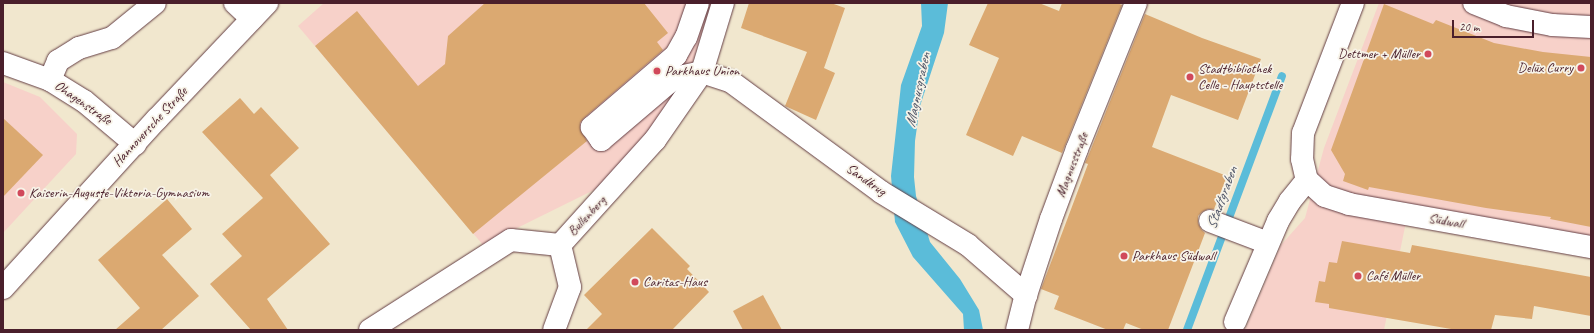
<!DOCTYPE html>
<meta charset="utf-8">
<style>
body{margin:0}
#map{position:relative;width:1594px;height:333px;overflow:hidden;background:#f1e7ce;font-family:Caveat,sans-serif}
div>[style]{position:absolute}
.built>*{inset:0;background:#f7d1c9}
.water>*{inset:0;background:#5bbcd9}
.stream>*{height:8px;margin:-4px;padding:0 4px;transform-origin:4px;border-radius:4px;background:#5bbcd9}
.building>*{inset:0;background:#dba971}
.roads{filter:drop-shadow(0 0 1px #633d43) drop-shadow(0 0 1px #633d43)}
.minor>*{height:22px;margin:-11px;padding:0 11px;transform-origin:11px;border-radius:11px;background:#fff}
.major>*{height:22px;margin:-11px;padding:0 11px;transform-origin:11px;border-radius:11px;background:#fff}
.dots>*{width:11px;height:11px;translate:-50% -50%;box-sizing:border-box;border:2px solid #f7f3e8;border-radius:50%}
span{translate:-50% -50%;white-space:nowrap;text-align:center;line-height:1.15;-webkit-text-stroke:3.5px #f7f3e8;paint-order:stroke}
.poi-label{font-size:14px;color:#4a1f2b}
.right{translate:-100% -50%;text-align:right}
.left{translate:0 -50%;text-align:left}
.street-label{font-size:14px;color:#4a1f2b}
.water-label{font-size:15px;color:#505668;font-style:italic}
.frame{position:absolute;inset:0;border:4px solid #4a1f2b;pointer-events:none}
.scale{position:absolute;left:1452px;top:20px;width:82px;height:18px;box-sizing:border-box;border:2px solid #4a1f2b;border-top:0;padding-left:5px;font-size:12px;line-height:14px;white-space:nowrap;color:#4a1f2b;-webkit-text-stroke:3px #f7f3e8;paint-order:stroke}
</style>
<div id="map">
<div class="built">
<div style="clip-path:polygon(324px 3px,712px 3px,682px 95px,600px 187px,483px 245px,298px 26px)"></div>
<div style="clip-path:polygon(1379px 3px,1591px 3px,1591px 246px,1408px 212px,1384px 330px,1245px 330px,1281px 245px,1305px 218px,1324px 148px)"></div>
<div style="clip-path:polygon(3px 82px,40px 97px,77px 134px,76px 154px,3px 233px)"></div>
</div>
<div class="water">
<div style="clip-path:polygon(921px 3px,948px 3px,944px 33px,920px 106px,915px 141px,914px 177px,916px 196px,930px 242px,960px 279px,979px 310px,983px 330px,964px 330px,963px 314px,913px 257px,895px 222px,891px 176px,901px 85px,922px 26px)"></div>
</div>
<div class="stream">
<div style="left:1187px;top:330px;width:271px;rotate:-69.5deg"></div>
</div>
<div class="building">
<div style="clip-path:polygon(485px 3px,644px 3px,668px 33px,657px 42px,663px 50px,584px 118px,580px 123px,580px 129px,587px 141px,473px 234px,315px 46px,357px 11px,418px 86px,445px 64px,448px 36px)"></div>
<div style="clip-path:polygon(749px 3px,831px 3px,845px 8px,824px 68px,835px 73px,816px 120px,785px 106px,807px 52px,741px 28px)"></div>
<div style="clip-path:polygon(988px 3px,1039px 3px,1059px 11px,1062px 3px,1117px 3px,1122px 5px,1062px 153px,1022px 136px,1013px 156px,966px 135px,999px 58px,969px 45px)"></div>
<div style="clip-path:polygon(1384px 4px,1433px 24px,1436px 20px,1494px 43px,1543px 52px,1591px 57px,1591px 227px,1550px 219px,1551px 217px,1486px 208px,1369px 187px,1368px 190px,1343px 181px,1345px 174px,1331px 150px)"></div>
<div style="clip-path:polygon(1145px 14px,1202px 38px,1261px 59px,1238px 120px,1171px 95px,1152px 147px,1227px 176px,1214px 209px,1208px 209px,1202px 212px,1198px 216px,1198px 223px,1201px 229px,1205px 233px,1168px 330px,1144px 330px,1126px 323px,1123px 330px,1108px 330px,1054px 309px,1059px 296px,1041px 289px,1088px 164px,1085px 163px,1089px 154px)"></div>
<div style="clip-path:polygon(240px 98px,254px 114px,261px 107px,299px 148px,270px 175px,330px 244px,267px 299px,288px 330px,251px 330px,210px 284px,242px 256px,222px 234px,263px 198px,202px 132px)"></div>
<div style="clip-path:polygon(3px 118px,43px 155px,3px 197px)"></div>
<div style="clip-path:polygon(167px 199px,192px 229px,162px 255px,199px 296px,161px 330px,115px 330px,140px 308px,98px 260px)"></div>
<div style="clip-path:polygon(652px 228px,690px 266px,687px 269px,709px 292px,672px 330px,586px 330px,602px 314px,584px 295px)"></div>
<div style="clip-path:polygon(1342px 241px,1410px 253px,1412px 245px,1591px 277px,1591px 316px,1534px 306px,1532px 319px,1495px 315px,1491px 330px,1457px 330px,1329px 308px,1329px 304px,1315px 302px,1319px 281px,1325px 282px,1329px 262px,1337px 263px)"></div>
<div style="clip-path:polygon(763px 295px,782px 330px,743px 330px,733px 311px)"></div>
</div>
<div class="roads">
<div class="minor">
<div style="left:235px;top:3px;width:23px;rotate:43deg"></div>
<div style="left:698px;top:3px;width:36px;rotate:109deg"></div>
<div style="left:686px;top:37px;width:21px;rotate:119deg"></div>
<div style="left:676px;top:55px;width:111px;rotate:139.4deg"></div>
<div style="left:592px;top:127px;width:16px;rotate:55deg"></div>
<div style="left:601px;top:140px;width:96px;rotate:-40.3deg"></div>
<div style="left:674px;top:78px;width:29px;rotate:-12deg"></div>
<div style="left:702px;top:72px;width:29px;rotate:18deg"></div>
<div style="left:730px;top:81px;width:187px;rotate:36.3deg"></div>
<div style="left:881px;top:192px;width:102px;rotate:31.3deg"></div>
<div style="left:968px;top:245px;width:77px;rotate:40.8deg"></div>
<div style="left:1353px;top:3px;width:139px;rotate:111deg"></div>
<div style="left:1303px;top:133px;width:26px;rotate:92deg"></div>
<div style="left:1302px;top:159px;width:22px;rotate:77deg"></div>
<div style="left:1307px;top:180px;width:24px;rotate:42deg"></div>
<div style="left:1325px;top:196px;width:25px;rotate:18deg"></div>
<div style="left:1349px;top:204px;width:246px;rotate:10.1deg"></div>
<div style="left:1474px;top:3px;width:35px;rotate:22deg"></div>
<div style="left:1506px;top:16px;width:47px;rotate:11.1deg"></div>
<div style="left:1552px;top:25px;width:39px;rotate:3deg"></div>
<div style="left:3px;top:63px;width:50px;rotate:19.9deg"></div>
<div style="left:50px;top:80px;width:40px;rotate:32deg"></div>
<div style="left:84px;top:101px;width:67px;rotate:40.1deg"></div>
<div style="left:50px;top:80px;width:21px;rotate:-67deg"></div>
<div style="left:58px;top:61px;width:25px;rotate:-32deg"></div>
<div style="left:79px;top:48px;width:34px;rotate:-17deg"></div>
<div style="left:112px;top:38px;width:55px;rotate:-39.1deg"></div>
<div style="left:1210px;top:221px;width:62px;rotate:20.8deg"></div>
<div style="left:560px;top:245px;width:142px;rotate:-47.9deg"></div>
<div style="left:655px;top:140px;width:83px;rotate:-55.3deg"></div>
<div style="left:702px;top:72px;width:72px;rotate:-73.1deg"></div>
<div style="left:1235px;top:322px;width:110px;rotate:-66.9deg"></div>
<div style="left:1278px;top:221px;width:23px;rotate:-59deg"></div>
<div style="left:1290px;top:201px;width:27px;rotate:-51deg"></div>
<div style="left:370px;top:330px;width:167px;rotate:-32.6deg"></div>
<div style="left:511px;top:240px;width:49px;rotate:5.8deg"></div>
<div style="left:554px;top:330px;width:46px;rotate:-69.6deg"></div>
<div style="left:570px;top:287px;width:43px;rotate:-103.4deg"></div>
<div style="left:1017px;top:330px;width:36px;rotate:-76deg"></div>
<div style="left:1026px;top:295px;width:80px;rotate:-71.8deg"></div>
<div style="left:1051px;top:219px;width:75px;rotate:-69.6deg"></div>
<div style="left:1077px;top:149px;width:157px;rotate:-68deg"></div>
</div>
<div class="major">
<div style="left:3px;top:288px;width:229px;rotate:-47.7deg"></div>
<div style="left:157px;top:119px;width:160px;rotate:-46.5deg"></div>
</div>
</div>
<div class="dots">
<div style="left:1428px;top:54px;background:#d1495b"></div>
<div style="left:1581px;top:68px;background:#d1495b"></div>
<div style="left:657px;top:71px;background:#d1495b"></div>
<div style="left:1190px;top:77px;background:#d1495b"></div>
<div style="left:21px;top:193px;background:#d1495b"></div>
<div style="left:1124px;top:256px;background:#d1495b"></div>
<div style="left:1358px;top:276px;background:#d1495b"></div>
<div style="left:635px;top:282px;background:#d1495b"></div>
</div>
<div class="poi-label">
<span class="right" style="left:1420px;top:54px">Dettmer + Müller</span>
<span class="right" style="left:1573px;top:68px">Delüx Curry</span>
<span class="left" style="left:1198px;top:77px">Stadtbibliothek<br>Celle - Hauptstelle</span>
<span class="left" style="left:665px;top:71px">Parkhaus Union</span>
<span class="left" style="left:29px;top:193px">Kaiserin-Auguste-Viktoria-Gymnasium</span>
<span class="left" style="left:1132px;top:256px">Parkhaus Südwall</span>
<span class="left" style="left:1366px;top:276px">Café Müller</span>
<span class="left" style="left:643px;top:282px">Caritas-Haus</span>
</div>
<div class="street-label">
<span style="left:83px;top:103px;rotate:35deg">Ohagenstraße</span>
<span style="left:150px;top:127px;rotate:-47deg">Hannoversche Straße</span>
<span style="left:1072px;top:165px;rotate:-69deg">Magnusstraße</span>
<span style="left:866px;top:180px;rotate:35deg">Sandkrug</span>
<span style="left:587px;top:216px;rotate:-47deg">Bullenberg</span>
<span style="left:1446px;top:221px;rotate:10deg">Südwall</span>
</div>
<div class="water-label">
<span style="left:918px;top:90px;rotate:-78deg">Magnusgraben</span>
<span style="left:1222px;top:198px;rotate:-70deg">Stadtgraben</span>
</div>
<div class="frame"></div>
<div class="scale">20 m</div>
</div>
